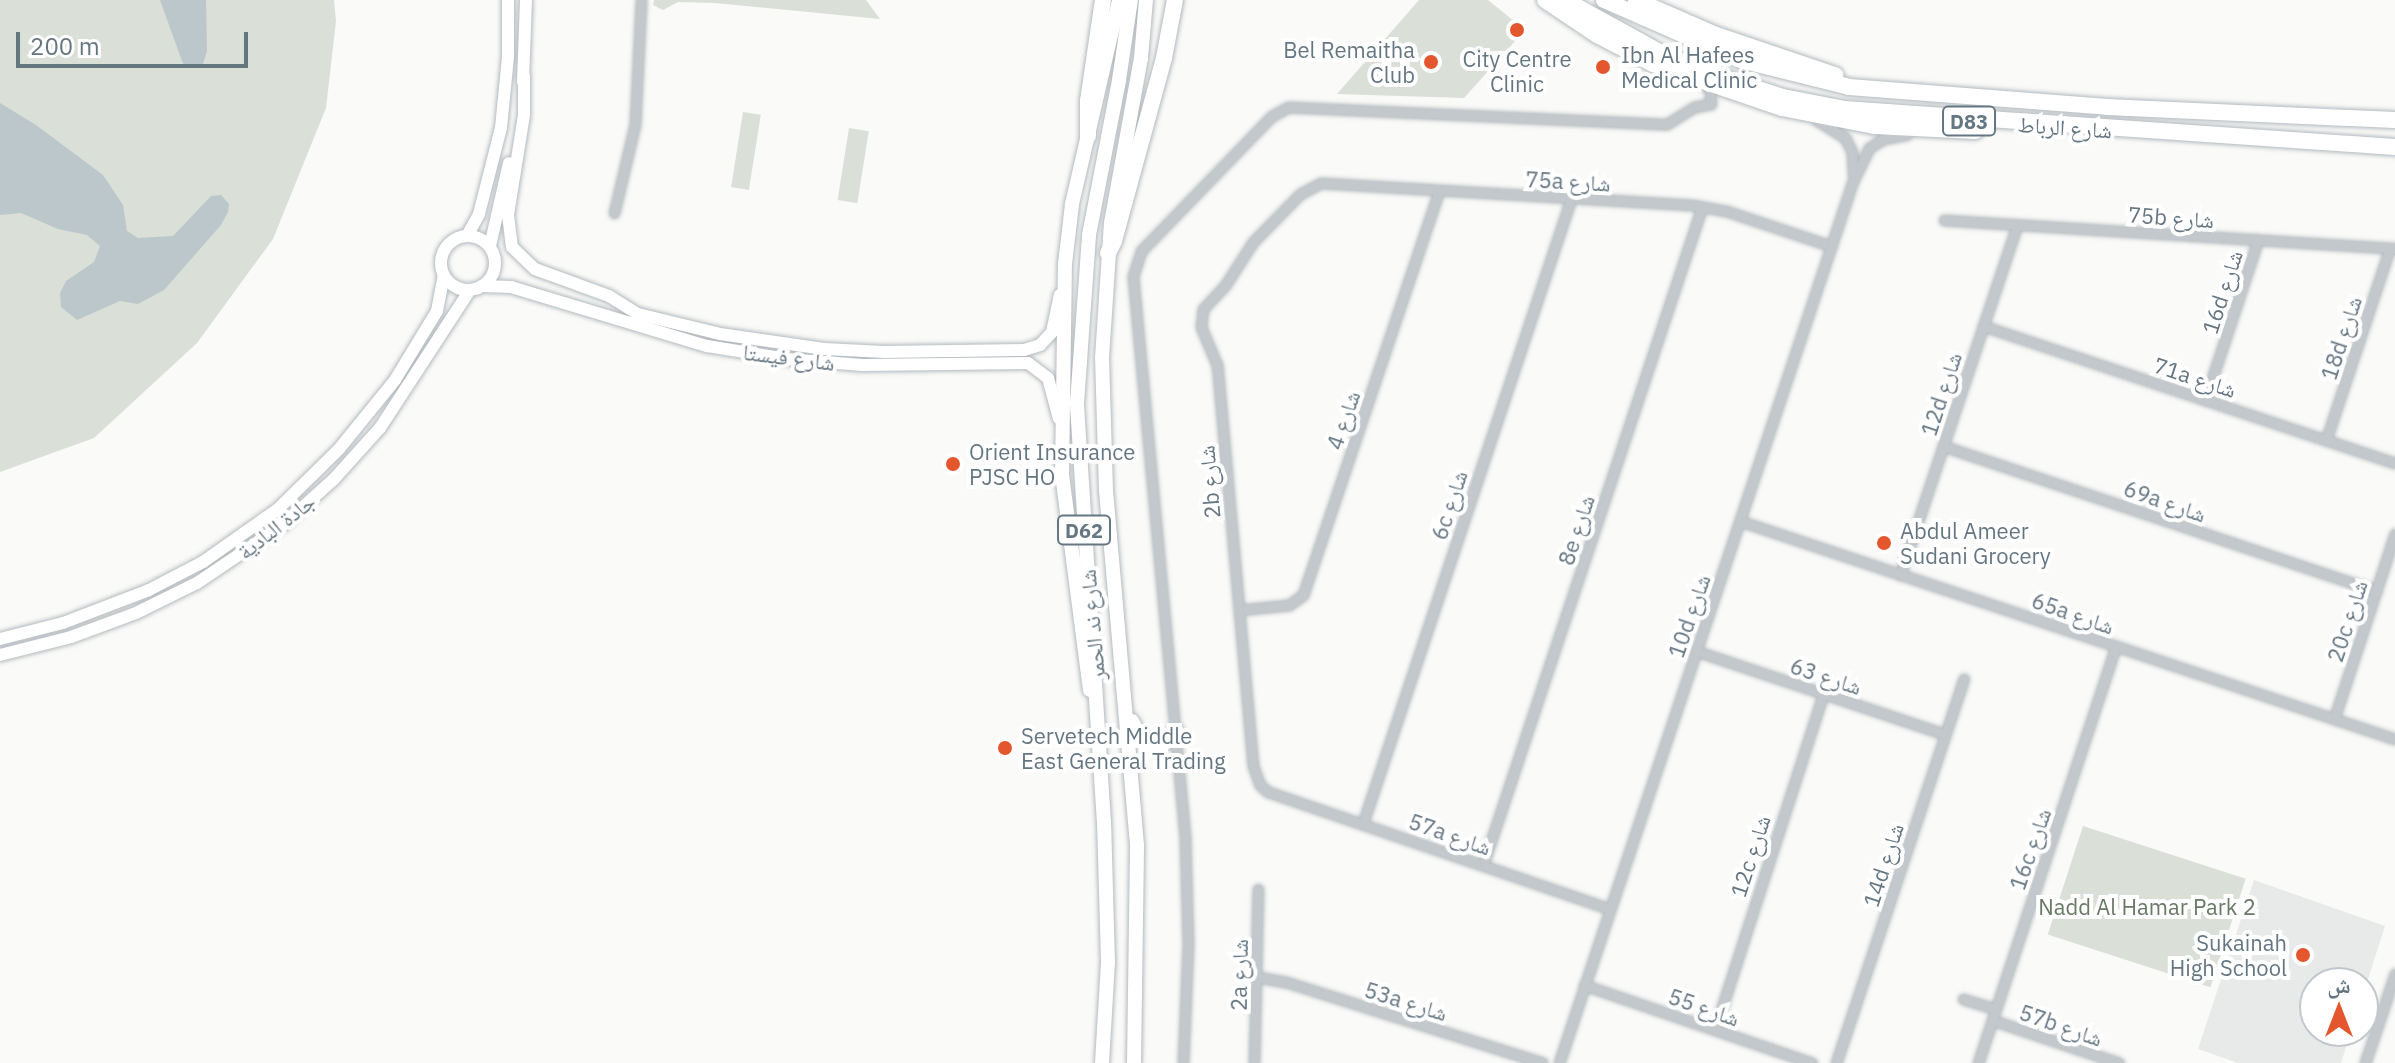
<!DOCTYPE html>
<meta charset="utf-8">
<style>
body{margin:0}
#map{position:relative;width:2395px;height:1063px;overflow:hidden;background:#fafaf8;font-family:"IBM Plex Sans","Noto Naskh Arabic",sans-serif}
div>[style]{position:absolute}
.built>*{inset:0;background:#e8e9e9}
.green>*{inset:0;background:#dadfd7;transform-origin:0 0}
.water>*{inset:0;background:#bbc7cb}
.roads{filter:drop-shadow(0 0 2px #b3babf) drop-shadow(0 0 2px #b3babf)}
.street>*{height:9px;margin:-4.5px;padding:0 4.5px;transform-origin:4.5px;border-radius:4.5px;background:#c3c8cc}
.secondary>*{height:12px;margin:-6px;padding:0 6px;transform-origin:6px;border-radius:6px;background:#fff}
.secondary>.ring{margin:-6px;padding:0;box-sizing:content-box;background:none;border:12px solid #fff;border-radius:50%}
.primary>*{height:14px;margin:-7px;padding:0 7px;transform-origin:7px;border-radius:7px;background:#fff}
.highway>*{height:16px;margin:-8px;padding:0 8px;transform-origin:8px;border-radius:8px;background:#fff}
.dots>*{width:22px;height:22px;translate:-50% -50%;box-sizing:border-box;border:4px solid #fff;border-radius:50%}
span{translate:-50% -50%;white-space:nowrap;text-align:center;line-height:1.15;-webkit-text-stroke:8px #fff;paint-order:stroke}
.shield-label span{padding:2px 6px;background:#fff;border:2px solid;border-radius:6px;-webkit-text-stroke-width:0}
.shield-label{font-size:20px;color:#657683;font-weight:700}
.poi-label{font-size:22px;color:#657683}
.right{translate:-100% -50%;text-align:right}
.left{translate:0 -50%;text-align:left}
.street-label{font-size:22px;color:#657683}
.park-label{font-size:22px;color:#687a64}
.north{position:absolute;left:2299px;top:967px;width:80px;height:80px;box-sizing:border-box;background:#fff;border:2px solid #c1c8cd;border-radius:50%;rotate:0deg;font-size:22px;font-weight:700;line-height:32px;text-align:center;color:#657683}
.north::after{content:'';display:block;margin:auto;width:28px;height:36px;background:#e4572e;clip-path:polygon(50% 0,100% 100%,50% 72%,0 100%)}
.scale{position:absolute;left:16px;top:32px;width:232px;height:36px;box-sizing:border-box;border:4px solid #657683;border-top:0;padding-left:10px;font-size:24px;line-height:28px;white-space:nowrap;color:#657683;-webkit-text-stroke:6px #fff;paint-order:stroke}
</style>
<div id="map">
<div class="built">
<div style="clip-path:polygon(2254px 880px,2385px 926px,2363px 995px,2363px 983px,2315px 983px,2315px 1031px,2351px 1031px,2341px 1063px,2238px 1063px,2198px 1049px)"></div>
</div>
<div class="green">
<div style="clip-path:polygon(0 0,334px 0,336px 21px,326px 108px,273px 239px,197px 343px,94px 438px,0 472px)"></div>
<div style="clip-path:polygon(654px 0,866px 0,880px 19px,715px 3px,678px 2px,663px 10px,653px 5px)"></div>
<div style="clip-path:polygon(1419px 0,1488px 0,1525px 30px,1464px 98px,1337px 94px)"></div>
<div style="left:743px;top:112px;width:18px;height:76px;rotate:9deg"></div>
<div style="left:849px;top:128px;width:20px;height:73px;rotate:9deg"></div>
<div style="left:2083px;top:826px;width:171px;height:114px;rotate:18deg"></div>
</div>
<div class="water">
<div style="clip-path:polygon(160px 0,206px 0,207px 51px,202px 67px,185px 66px,182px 61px)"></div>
<div style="clip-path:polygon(0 103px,36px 125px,103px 175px,123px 205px,127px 231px,138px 238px,173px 236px,211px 196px,221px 195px,229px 204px,228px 212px,221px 225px,164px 290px,138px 304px,120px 301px,77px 320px,61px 307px,60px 293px,66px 281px,94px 262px,100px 246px,87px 235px,58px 229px,21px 213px,0 215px)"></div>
</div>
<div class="roads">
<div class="street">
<div style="left:1815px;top:119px;width:36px;rotate:32deg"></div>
<div style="left:1845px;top:138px;width:16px;rotate:63deg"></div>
<div style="left:1852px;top:152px;width:22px;rotate:87deg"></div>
<div style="left:614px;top:213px;width:91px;rotate:-76.7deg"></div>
<div style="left:635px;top:124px;width:124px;rotate:-87.2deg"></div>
<div style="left:1944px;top:220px;width:452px;rotate:3.6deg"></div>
<div style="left:1983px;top:326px;width:434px;rotate:18.4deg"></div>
<div style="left:2205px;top:400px;width:169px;rotate:-71.7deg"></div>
<div style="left:2326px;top:440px;width:202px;rotate:-71.6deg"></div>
<div style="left:1943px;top:446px;width:457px;rotate:18.5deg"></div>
<div style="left:1740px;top:521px;width:690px;rotate:18.41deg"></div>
<div style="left:1900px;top:575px;width:369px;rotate:-71.5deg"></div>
<div style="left:1239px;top:610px;width:50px;rotate:-5.7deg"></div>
<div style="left:1289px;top:605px;width:17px;rotate:-36deg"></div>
<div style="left:1303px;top:595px;width:426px;rotate:-71.4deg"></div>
<div style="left:1696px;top:651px;width:262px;rotate:18.5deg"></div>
<div style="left:2334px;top:719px;width:195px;rotate:-71.8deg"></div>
<div style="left:1363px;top:823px;width:658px;rotate:-71.57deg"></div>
<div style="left:1483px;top:865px;width:693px;rotate:-71.59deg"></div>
<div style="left:1610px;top:909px;width:361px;rotate:-161.1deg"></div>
<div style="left:1268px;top:792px;width:11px;rotate:-139deg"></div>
<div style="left:1260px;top:785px;width:20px;rotate:-110deg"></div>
<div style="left:1253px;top:766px;width:403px;rotate:-95.1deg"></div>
<div style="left:1217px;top:365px;width:41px;rotate:-112.8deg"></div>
<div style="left:1201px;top:327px;width:18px;rotate:-84deg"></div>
<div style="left:1203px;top:309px;width:34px;rotate:-47deg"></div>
<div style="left:1226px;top:284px;width:50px;rotate:-57.3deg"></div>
<div style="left:1253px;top:242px;width:67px;rotate:-45.6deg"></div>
<div style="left:1300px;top:194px;width:24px;rotate:-28deg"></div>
<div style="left:1321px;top:183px;width:372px;rotate:3.4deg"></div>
<div style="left:1692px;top:205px;width:35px;rotate:10deg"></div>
<div style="left:1726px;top:211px;width:111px;rotate:18.4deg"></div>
<div style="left:1257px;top:977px;width:29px;rotate:10deg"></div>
<div style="left:1286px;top:982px;width:269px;rotate:17.5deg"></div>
<div style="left:1584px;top:985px;width:241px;rotate:18.9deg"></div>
<div style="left:1963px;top:999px;width:34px;rotate:17deg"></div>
<div style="left:1992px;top:1020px;width:134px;rotate:18.7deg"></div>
<div style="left:1715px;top:1029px;width:352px;rotate:-72.1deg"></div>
<div style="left:1183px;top:1063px;width:118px;rotate:-87.6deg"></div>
<div style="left:1188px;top:945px;width:108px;rotate:-91.6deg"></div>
<div style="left:1185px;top:837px;width:563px;rotate:-95.3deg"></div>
<div style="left:1133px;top:276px;width:26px;rotate:-72deg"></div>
<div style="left:1141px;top:251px;width:188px;rotate:-45.9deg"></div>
<div style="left:1272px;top:116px;width:18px;rotate:-29deg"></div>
<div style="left:1288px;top:107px;width:379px;rotate:2.6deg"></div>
<div style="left:1667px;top:124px;width:32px;rotate:-32deg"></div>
<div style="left:1694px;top:107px;width:17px;rotate:-10deg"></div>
<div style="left:1711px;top:104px;width:18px;rotate:-96deg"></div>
<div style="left:1254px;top:1063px;width:174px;rotate:-88.7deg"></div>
<div style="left:1559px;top:1063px;width:930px;rotate:-71.57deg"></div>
<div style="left:1853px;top:181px;width:37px;rotate:-64deg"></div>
<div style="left:1869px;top:148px;width:17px;rotate:-33deg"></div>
<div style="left:1883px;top:139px;width:25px;rotate:-11deg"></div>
<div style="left:1836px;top:1063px;width:405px;rotate:-71.6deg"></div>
<div style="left:1978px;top:1063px;width:439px;rotate:-71.7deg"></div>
<div style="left:2365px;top:1063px;width:94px;rotate:-71.4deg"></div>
</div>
<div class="secondary">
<div style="left:524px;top:76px;width:39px;rotate:90deg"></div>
<div style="left:524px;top:115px;width:101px;rotate:99.1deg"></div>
<div style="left:508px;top:215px;width:32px;rotate:83deg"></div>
<div style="left:512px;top:247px;width:32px;rotate:44deg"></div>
<div style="left:535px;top:269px;width:79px;rotate:20deg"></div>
<div style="left:609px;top:296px;width:34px;rotate:32deg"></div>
<div style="left:638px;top:314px;width:84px;rotate:13.7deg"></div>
<div style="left:720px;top:334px;width:105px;rotate:8.2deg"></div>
<div style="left:824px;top:349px;width:60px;rotate:2.9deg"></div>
<div style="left:884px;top:352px;width:140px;rotate:-0.8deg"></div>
<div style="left:1024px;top:350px;width:17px;rotate:-17deg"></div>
<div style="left:1040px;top:345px;width:18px;rotate:-47deg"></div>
<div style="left:1052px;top:332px;width:38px;rotate:-78deg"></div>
<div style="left:523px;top:82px;width:82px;rotate:-87.9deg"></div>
<div class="ring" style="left:441px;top:236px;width:42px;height:42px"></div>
<div style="left:467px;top:236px;width:25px;rotate:-61deg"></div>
<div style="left:479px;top:214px;width:89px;rotate:-75.7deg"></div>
<div style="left:501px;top:128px;width:71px;rotate:-84.4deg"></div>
<div style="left:508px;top:57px;width:57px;rotate:-90deg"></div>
<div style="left:490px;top:246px;width:85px;rotate:-77.1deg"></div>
<div style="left:482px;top:286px;width:29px;rotate:2deg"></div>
<div style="left:511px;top:287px;width:205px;rotate:16.8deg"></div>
<div style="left:707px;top:346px;width:81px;rotate:9.2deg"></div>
<div style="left:787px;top:359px;width:76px;rotate:4.5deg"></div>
<div style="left:863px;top:365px;width:165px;rotate:-0.7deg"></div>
<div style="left:1028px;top:363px;width:25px;rotate:37deg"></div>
<div style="left:1048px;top:378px;width:42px;rotate:75deg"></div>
<div style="left:0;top:639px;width:65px;rotate:-14.3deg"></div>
<div style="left:63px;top:623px;width:92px;rotate:-21deg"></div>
<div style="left:149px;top:590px;width:61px;rotate:-27.4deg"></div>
<div style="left:203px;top:562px;width:92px;rotate:-35.2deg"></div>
<div style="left:278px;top:509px;width:86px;rotate:-44.5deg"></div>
<div style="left:339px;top:449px;width:89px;rotate:-50.9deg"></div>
<div style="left:395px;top:380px;width:81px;rotate:-58.7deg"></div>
<div style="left:437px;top:311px;width:36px;rotate:-79deg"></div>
<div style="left:0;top:655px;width:73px;rotate:-14.2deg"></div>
<div style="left:71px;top:637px;width:69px;rotate:-20.3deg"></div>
<div style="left:136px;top:613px;width:68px;rotate:-26.2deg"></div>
<div style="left:197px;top:583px;width:104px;rotate:-34deg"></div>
<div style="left:283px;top:525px;width:69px;rotate:-42deg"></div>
<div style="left:334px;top:479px;width:69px;rotate:-48deg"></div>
<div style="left:380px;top:428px;width:165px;rotate:-56.9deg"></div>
</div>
<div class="primary">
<div style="left:1090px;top:690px;width:217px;rotate:-97.4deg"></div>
<div style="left:1062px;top:475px;width:211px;rotate:-89.2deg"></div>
<div style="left:1065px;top:264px;width:60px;rotate:-83.3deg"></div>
<div style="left:1072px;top:204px;width:209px;rotate:-77deg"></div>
<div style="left:1132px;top:721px;width:17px;rotate:62deg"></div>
<div style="left:1140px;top:736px;width:13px;rotate:39deg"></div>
<div style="left:1150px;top:744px;width:17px;rotate:-7deg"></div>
<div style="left:1167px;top:742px;width:15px;rotate:-53deg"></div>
<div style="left:1102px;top:1063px;width:100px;rotate:-86.6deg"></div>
<div style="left:1108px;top:963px;width:140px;rotate:-91.6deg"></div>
<div style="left:1104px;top:823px;width:421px;rotate:-93.7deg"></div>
<div style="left:1077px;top:403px;width:168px;rotate:-85.9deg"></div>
<div style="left:1089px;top:235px;width:158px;rotate:-79deg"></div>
<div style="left:1119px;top:80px;width:81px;rotate:-81.5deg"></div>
<div style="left:1134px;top:1063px;width:218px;rotate:-89.2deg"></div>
<div style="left:1137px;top:845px;width:355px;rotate:-95deg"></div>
<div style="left:1106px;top:491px;width:133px;rotate:-91.7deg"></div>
<div style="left:1102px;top:358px;width:135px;rotate:-86.2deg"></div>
<div style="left:1111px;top:223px;width:168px;rotate:-79.7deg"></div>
<div style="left:1141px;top:58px;width:58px;rotate:-85.1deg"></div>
</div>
<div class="highway">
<div style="left:1545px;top:0;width:63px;rotate:33.9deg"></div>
<div style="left:1597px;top:35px;width:63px;rotate:27.4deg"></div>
<div style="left:1653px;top:64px;width:136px;rotate:18.8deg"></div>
<div style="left:1782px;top:108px;width:95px;rotate:11deg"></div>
<div style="left:1875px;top:126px;width:101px;rotate:2.8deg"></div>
<div style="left:1565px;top:0;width:112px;rotate:28.9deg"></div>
<div style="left:1663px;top:54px;width:48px;rotate:22.2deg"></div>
<div style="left:1707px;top:72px;width:80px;rotate:18.2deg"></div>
<div style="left:1783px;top:97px;width:62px;rotate:11.1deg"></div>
<div style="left:1844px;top:109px;width:552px;rotate:3.95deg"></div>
<div style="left:1604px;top:0;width:150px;rotate:23.7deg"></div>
<div style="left:1741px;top:60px;width:111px;rotate:14deg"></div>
<div style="left:1849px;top:87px;width:259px;rotate:4.4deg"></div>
<div style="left:2107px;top:107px;width:288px;rotate:2.6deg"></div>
<div style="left:1636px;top:0;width:87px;rotate:23.6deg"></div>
<div style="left:1716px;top:35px;width:126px;rotate:18.6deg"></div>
<div style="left:1088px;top:136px;width:35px;rotate:-90deg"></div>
<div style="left:1088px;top:101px;width:102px;rotate:-81.6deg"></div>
<div style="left:1108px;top:253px;width:13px;rotate:-63deg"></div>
<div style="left:1114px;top:241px;width:190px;rotate:-74.7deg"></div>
<div style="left:1164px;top:58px;width:59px;rotate:-79.3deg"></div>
</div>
</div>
<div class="dots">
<div style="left:1517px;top:30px;background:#e4572e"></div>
<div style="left:1431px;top:62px;background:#e4572e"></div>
<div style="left:1603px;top:67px;background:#e4572e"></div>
<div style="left:953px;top:464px;background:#e4572e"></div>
<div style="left:1884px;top:543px;background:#e4572e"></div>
<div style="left:1005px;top:748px;background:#e4572e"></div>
<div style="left:2303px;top:955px;background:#e4572e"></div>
</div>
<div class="shield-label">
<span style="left:1969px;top:121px">D83</span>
<span style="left:1084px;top:530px">D62</span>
</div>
<div class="poi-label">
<span class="right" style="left:1415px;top:62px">Bel Remaitha<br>Club</span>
<span class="left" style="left:1621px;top:67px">Ibn Al Hafees<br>Medical Clinic</span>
<span style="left:1517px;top:71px">City Centre<br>Clinic</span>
<span class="left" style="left:969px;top:464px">Orient Insurance<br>PJSC HO</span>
<span class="left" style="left:1900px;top:543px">Abdul Ameer<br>Sudani Grocery</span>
<span class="left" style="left:1021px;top:748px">Servetech Middle<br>East General Trading</span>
<span class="right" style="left:2287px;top:955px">Sukainah<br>High School</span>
</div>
<div class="street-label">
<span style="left:2065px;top:127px;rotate:4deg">شارع الرباط</span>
<span style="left:1568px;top:181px;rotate:3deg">75a شارع</span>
<span style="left:2171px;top:217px;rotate:4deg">75b شارع</span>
<span style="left:2222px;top:292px;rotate:-72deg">16d شارع</span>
<span style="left:2341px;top:338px;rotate:-72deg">18d شارع</span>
<span style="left:789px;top:357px;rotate:7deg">شارع فيستا</span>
<span style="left:2195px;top:377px;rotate:18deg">71a شارع</span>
<span style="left:1941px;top:394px;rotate:-72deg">12d شارع</span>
<span style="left:1343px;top:420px;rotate:-71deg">شارع 4</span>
<span style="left:1209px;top:482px;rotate:-95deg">2b شارع</span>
<span style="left:2165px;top:501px;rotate:19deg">69a شارع</span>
<span style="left:1449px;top:505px;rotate:-72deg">6c شارع</span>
<span style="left:276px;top:526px;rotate:-38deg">جادة البادية</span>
<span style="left:1576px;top:530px;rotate:-72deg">8e شارع</span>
<span style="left:2073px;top:613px;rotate:19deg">65a شارع</span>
<span style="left:1689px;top:616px;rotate:-71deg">10d شارع</span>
<span style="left:2347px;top:621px;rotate:-72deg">20c شارع</span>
<span style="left:1092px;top:625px;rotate:-95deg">شارع ند الحمر</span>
<span style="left:1826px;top:676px;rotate:18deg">شارع 63</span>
<span style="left:1450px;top:834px;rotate:19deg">57a شارع</span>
<span style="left:2030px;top:849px;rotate:-71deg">16c شارع</span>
<span style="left:1750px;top:856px;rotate:-72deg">12c شارع</span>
<span style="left:1883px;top:865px;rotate:-72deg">14d شارع</span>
<span style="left:1239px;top:975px;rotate:-89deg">2a شارع</span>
<span style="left:1406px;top:1001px;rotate:17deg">53a شارع</span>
<span style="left:1704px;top:1007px;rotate:19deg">شارع 55</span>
<span style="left:2061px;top:1025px;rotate:19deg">57b شارع</span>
</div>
<div class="park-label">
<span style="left:2147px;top:907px">Nadd Al Hamar Park 2</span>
</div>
<div class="north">ش</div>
<div class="scale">200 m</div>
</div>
